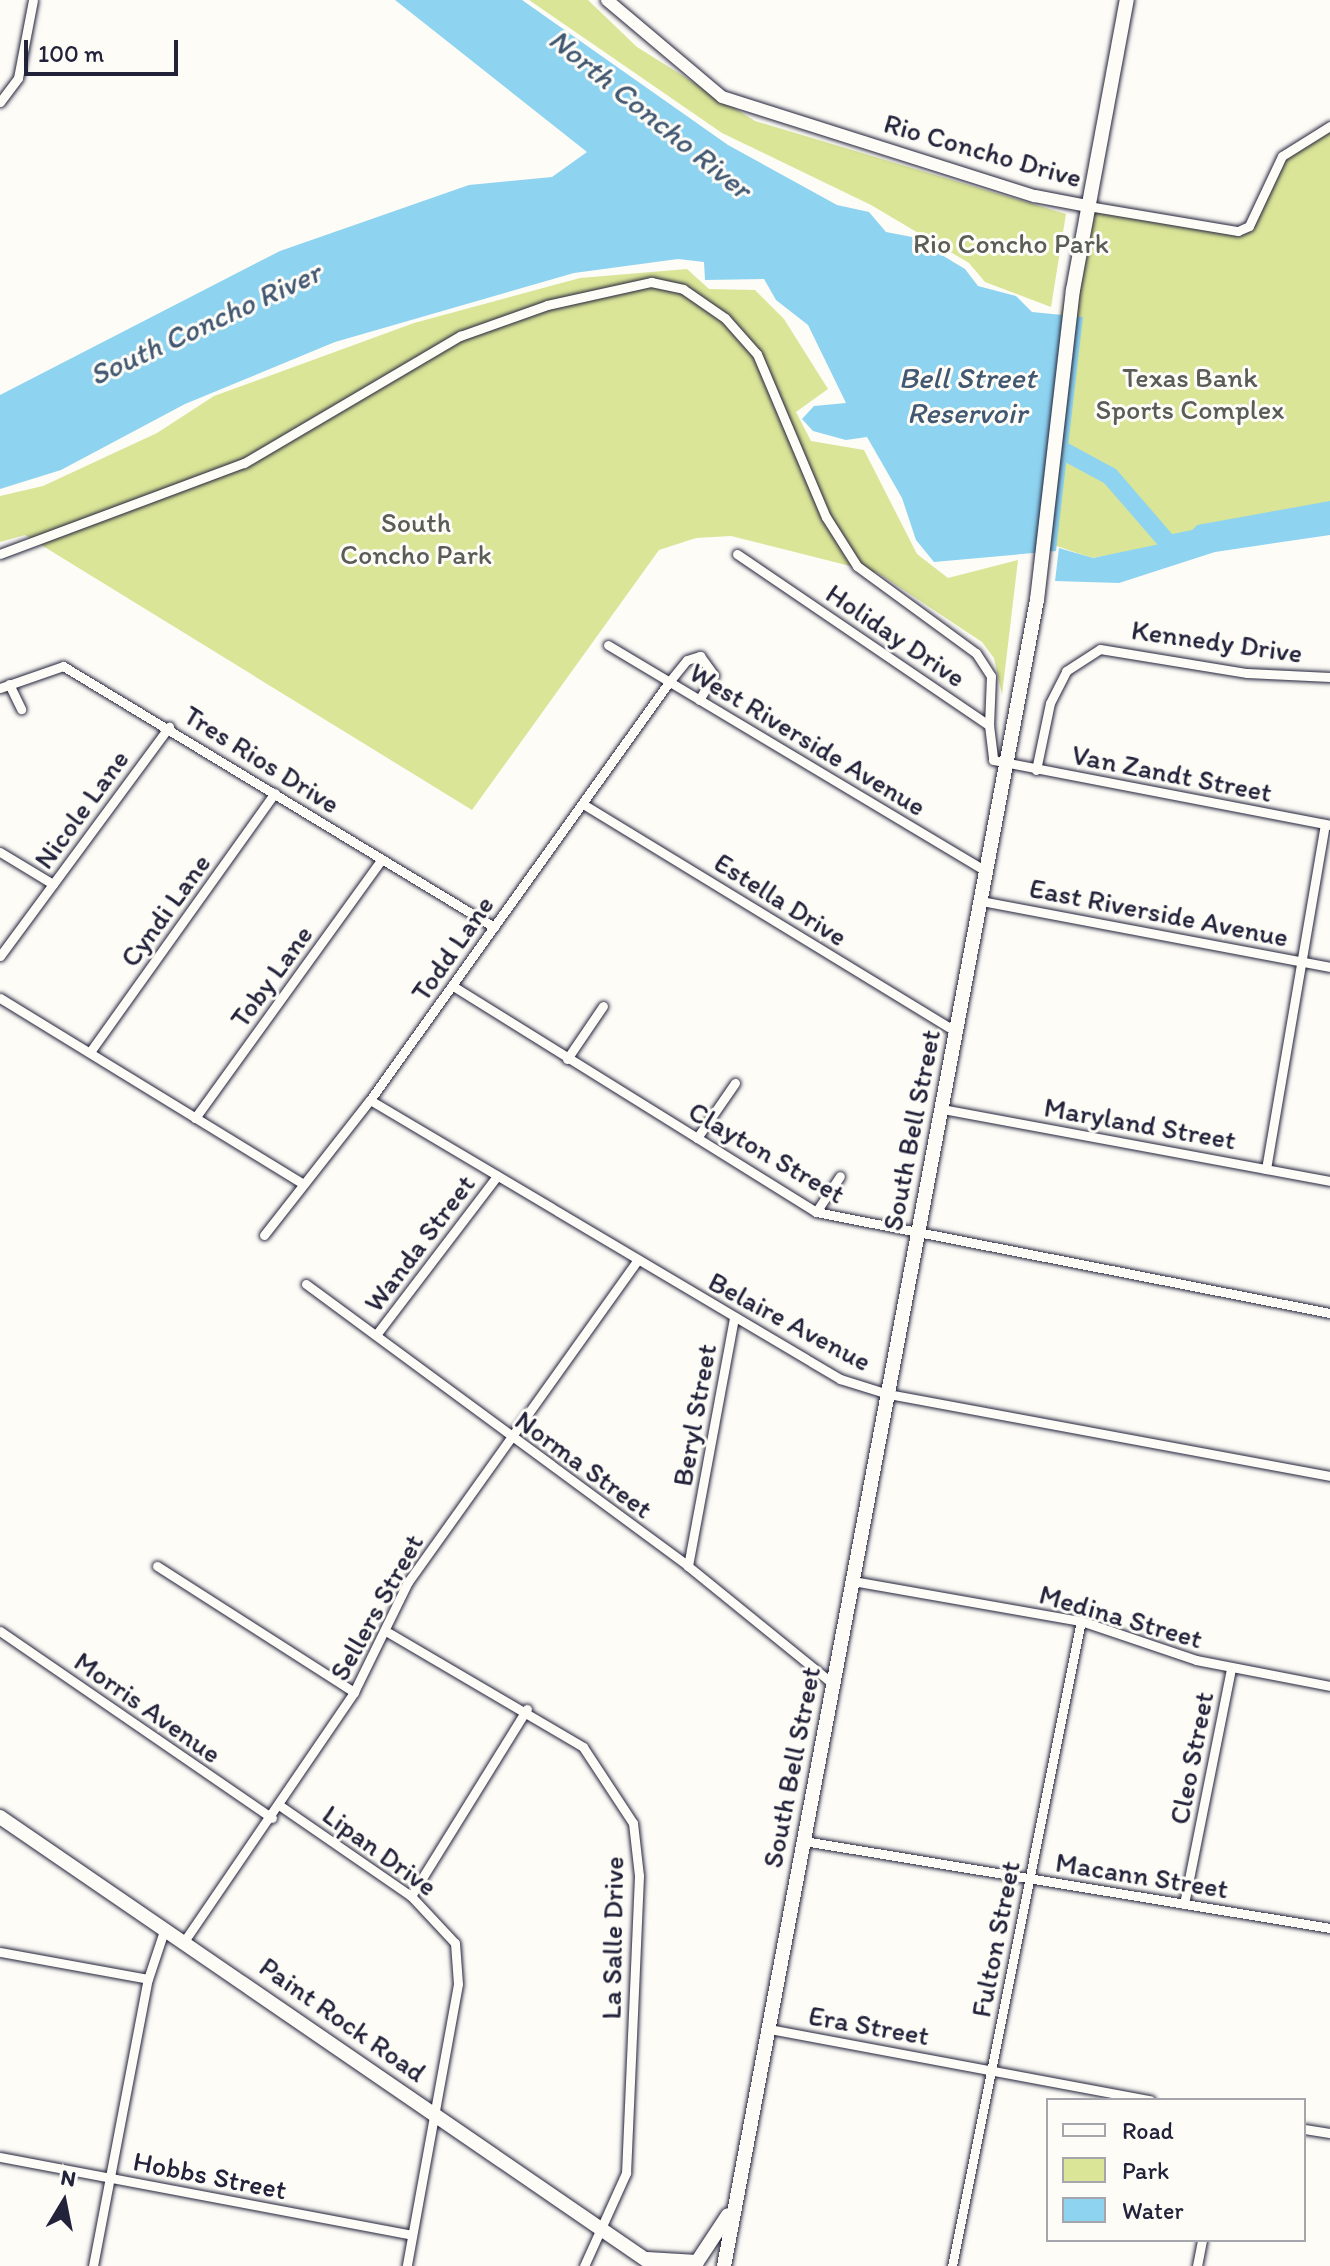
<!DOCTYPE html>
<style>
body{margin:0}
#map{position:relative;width:1330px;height:2266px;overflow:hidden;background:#fdfcf7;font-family:Itim,sans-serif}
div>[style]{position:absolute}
.green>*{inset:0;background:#dae598}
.water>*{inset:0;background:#8ed3f0}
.river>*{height:18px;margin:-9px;padding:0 9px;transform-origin:9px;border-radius:9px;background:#8ed3f0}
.roads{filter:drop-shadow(0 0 2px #22223b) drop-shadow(0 0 2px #22223b)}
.minor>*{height:9px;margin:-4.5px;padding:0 4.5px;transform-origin:4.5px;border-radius:4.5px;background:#fdfcf7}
.tertiary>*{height:12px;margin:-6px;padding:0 6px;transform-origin:6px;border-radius:6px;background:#fdfcf7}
.secondary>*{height:14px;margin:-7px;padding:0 7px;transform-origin:7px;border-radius:7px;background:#fdfcf7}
span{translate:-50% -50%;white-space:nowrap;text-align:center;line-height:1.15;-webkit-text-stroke:6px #fdfcf7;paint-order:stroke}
.street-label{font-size:28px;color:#22223b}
.park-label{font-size:28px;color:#595c57}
.water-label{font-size:30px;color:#425771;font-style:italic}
.legend{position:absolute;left:1046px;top:2098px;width:260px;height:144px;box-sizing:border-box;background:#fdfcf7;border:2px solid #a5a5ac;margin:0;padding:10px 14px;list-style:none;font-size:24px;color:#22223b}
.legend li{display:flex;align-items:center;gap:16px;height:40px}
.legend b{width:40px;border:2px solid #a5a5ac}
.north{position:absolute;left:24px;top:2162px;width:80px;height:80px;-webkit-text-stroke:6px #fdfcf7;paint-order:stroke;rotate:10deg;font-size:22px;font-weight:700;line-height:32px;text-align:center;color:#22223b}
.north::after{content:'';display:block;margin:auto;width:28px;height:36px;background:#22223b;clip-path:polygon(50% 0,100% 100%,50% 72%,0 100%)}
.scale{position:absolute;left:24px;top:40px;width:154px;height:36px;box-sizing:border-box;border:4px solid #22223b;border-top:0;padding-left:10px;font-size:24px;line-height:28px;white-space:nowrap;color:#22223b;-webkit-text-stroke:6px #fdfcf7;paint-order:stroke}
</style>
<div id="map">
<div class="green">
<div style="clip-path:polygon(529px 0,588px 0,637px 47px,755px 121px,1066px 214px,1051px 307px,985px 282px,969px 263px,871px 205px,722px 133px)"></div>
<div style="clip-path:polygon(1330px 126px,1330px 517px,1092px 558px,1030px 537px,1057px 329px,1088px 206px,1218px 231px,1249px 226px,1282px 156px)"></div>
<div style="clip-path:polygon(687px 269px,709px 289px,755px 290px,784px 319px,828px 389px,796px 412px,811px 441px,864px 450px,917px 554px,948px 578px,1018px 560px,1002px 695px,994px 658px,982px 642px,878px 573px,731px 536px,696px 538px,659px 550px,472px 810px,25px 535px,0 542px,0 496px,43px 486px,157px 433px,214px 396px,414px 323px,580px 278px)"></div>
</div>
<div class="water">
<div style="clip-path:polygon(395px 0,522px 0,728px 145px,837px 205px,869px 212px,886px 232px,912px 237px,965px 269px,978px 286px,1016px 296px,1032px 312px,1083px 317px,1056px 551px,934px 562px,916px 540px,902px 498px,867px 437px,846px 440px,813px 431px,802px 419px,814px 406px,846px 403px,808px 325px,776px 300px,764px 279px,705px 280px,704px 262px,678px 259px,574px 273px,335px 342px,185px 404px,61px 470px,0 489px,0 395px,280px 251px,469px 185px,552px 177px,587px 152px)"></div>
<div style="clip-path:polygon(1330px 501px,1330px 535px,1215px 552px,1119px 583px,1055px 581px,1059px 548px,1093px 558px,1184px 539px,1197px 525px)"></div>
</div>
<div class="river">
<div style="left:1045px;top:441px;width:74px;rotate:28.3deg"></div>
<div style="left:1110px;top:476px;width:90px;rotate:49.1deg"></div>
<div style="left:1169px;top:544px;width:24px;rotate:-12deg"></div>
</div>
<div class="roads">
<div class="minor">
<div style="left:0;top:102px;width:30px;rotate:-53deg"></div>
<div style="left:18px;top:78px;width:79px;rotate:-79.1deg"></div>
<div style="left:1088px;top:206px;width:152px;rotate:9.5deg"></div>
<div style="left:1238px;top:231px;width:12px;rotate:-24deg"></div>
<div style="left:1249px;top:226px;width:77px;rotate:-64.8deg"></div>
<div style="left:1282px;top:156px;width:57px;rotate:-32deg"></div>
<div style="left:0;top:554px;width:260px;rotate:-20.5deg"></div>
<div style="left:244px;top:463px;width:251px;rotate:-30.5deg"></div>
<div style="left:460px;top:336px;width:92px;rotate:-19.6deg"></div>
<div style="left:547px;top:305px;width:107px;rotate:-12.5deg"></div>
<div style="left:651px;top:282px;width:33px;rotate:12deg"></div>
<div style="left:683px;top:289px;width:51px;rotate:34.6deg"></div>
<div style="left:725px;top:318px;width:48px;rotate:48.4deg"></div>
<div style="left:757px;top:354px;width:177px;rotate:67.1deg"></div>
<div style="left:826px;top:517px;width:58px;rotate:57.7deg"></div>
<div style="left:857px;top:566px;width:147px;rotate:36.2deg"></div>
<div style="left:976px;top:653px;width:27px;rotate:57deg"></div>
<div style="left:991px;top:676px;width:49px;rotate:92.3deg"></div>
<div style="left:737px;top:554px;width:305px;rotate:34.2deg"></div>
<div style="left:989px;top:725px;width:35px;rotate:83deg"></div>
<div style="left:993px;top:760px;width:343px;rotate:10.9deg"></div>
<div style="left:608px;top:645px;width:440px;rotate:30.9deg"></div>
<div style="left:9px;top:684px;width:28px;rotate:64deg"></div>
<div style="left:0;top:688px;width:67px;rotate:-19.2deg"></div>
<div style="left:63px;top:666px;width:504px;rotate:31.2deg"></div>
<div style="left:1036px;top:770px;width:68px;rotate:-78.2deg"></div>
<div style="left:1050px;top:703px;width:36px;rotate:-63deg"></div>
<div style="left:1066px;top:671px;width:40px;rotate:-32.9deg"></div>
<div style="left:1100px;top:649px;width:149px;rotate:9.3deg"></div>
<div style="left:1247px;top:673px;width:83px;rotate:2.8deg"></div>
<div style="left:583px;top:804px;width:437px;rotate:31.4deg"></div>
<div style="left:0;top:852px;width:62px;rotate:31.1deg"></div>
<div style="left:981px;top:901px;width:355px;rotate:10.7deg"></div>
<div style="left:0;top:956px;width:285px;rotate:-53.6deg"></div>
<div style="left:453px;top:986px;width:428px;rotate:31.9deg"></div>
<div style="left:816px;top:1212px;width:524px;rotate:11.12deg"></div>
<div style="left:0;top:998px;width:354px;rotate:31.5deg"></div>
<div style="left:90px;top:1052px;width:318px;rotate:-54.5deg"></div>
<div style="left:567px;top:1059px;width:64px;rotate:-55.8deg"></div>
<div style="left:370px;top:1100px;width:547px;rotate:30.69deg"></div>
<div style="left:840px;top:1379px;width:50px;rotate:17.4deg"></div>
<div style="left:888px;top:1394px;width:450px;rotate:10.5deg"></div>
<div style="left:942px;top:1109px;width:395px;rotate:10.5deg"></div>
<div style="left:195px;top:1118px;width:319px;rotate:-54.2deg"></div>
<div style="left:697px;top:1138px;width:67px;rotate:-55.4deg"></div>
<div style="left:1266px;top:1169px;width:350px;rotate:-80.3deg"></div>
<div style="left:816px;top:1212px;width:43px;rotate:-56.3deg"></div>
<div style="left:264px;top:1235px;width:172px;rotate:-51.9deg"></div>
<div style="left:370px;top:1100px;width:514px;rotate:-54.42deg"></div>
<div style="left:669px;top:682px;width:28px;rotate:-51deg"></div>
<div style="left:687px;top:660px;width:14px;rotate:-17deg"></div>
<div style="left:700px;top:656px;width:24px;rotate:54deg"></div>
<div style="left:714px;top:675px;width:29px;rotate:121deg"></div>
<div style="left:306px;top:1284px;width:475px;rotate:36.4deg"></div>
<div style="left:688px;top:1566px;width:187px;rotate:39.1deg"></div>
<div style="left:376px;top:1335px;width:200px;rotate:-52.7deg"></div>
<div style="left:157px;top:1566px;width:234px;rotate:32.6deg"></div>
<div style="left:688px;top:1566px;width:252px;rotate:-79.5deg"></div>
<div style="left:853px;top:1581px;width:231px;rotate:10deg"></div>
<div style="left:1081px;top:1621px;width:121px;rotate:18.7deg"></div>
<div style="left:1196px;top:1660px;width:136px;rotate:11deg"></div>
<div style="left:0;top:1631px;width:330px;rotate:34.5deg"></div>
<div style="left:389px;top:1633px;width:225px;rotate:30.4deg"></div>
<div style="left:583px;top:1747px;width:91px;rotate:56.7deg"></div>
<div style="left:633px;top:1823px;width:53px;rotate:83.5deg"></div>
<div style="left:639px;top:1876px;width:297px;rotate:92.5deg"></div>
<div style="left:626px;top:2173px;width:102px;rotate:114.3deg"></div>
<div style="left:279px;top:1805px;width:160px;rotate:34.6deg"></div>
<div style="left:411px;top:1896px;width:64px;rotate:46.9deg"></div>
<div style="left:455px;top:1943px;width:41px;rotate:85.8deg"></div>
<div style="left:458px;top:1984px;width:287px;rotate:100.3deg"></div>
<div style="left:804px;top:1841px;width:533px;rotate:9.39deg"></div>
<div style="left:411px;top:1896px;width:220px;rotate:-58.2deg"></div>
<div style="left:1184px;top:1904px;width:240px;rotate:-78.7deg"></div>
<div style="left:185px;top:1940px;width:300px;rotate:-55.7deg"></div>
<div style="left:354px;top:1692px;width:123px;rotate:-63.9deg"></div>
<div style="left:408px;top:1582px;width:396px;rotate:-54.5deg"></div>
<div style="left:0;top:1952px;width:150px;rotate:10.3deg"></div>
<div style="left:769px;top:2029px;width:388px;rotate:10.6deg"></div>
<div style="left:1304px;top:2129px;width:26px;rotate:9deg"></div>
<div style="left:0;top:2157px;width:419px;rotate:10.7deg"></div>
<div style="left:93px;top:2266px;width:292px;rotate:-79.2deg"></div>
<div style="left:148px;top:1979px;width:54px;rotate:-71.6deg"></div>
<div style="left:952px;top:2266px;width:658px;rotate:-78.69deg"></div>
<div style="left:1197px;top:2266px;width:26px;rotate:-79deg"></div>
</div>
<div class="tertiary">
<div style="left:607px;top:0;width:150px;rotate:40.1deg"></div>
<div style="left:722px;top:97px;width:328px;rotate:17.6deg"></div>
<div style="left:1035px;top:196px;width:54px;rotate:10.7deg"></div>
</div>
<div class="secondary">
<div style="left:0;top:1817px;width:794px;rotate:34.43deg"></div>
<div style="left:647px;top:2259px;width:50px;rotate:3.4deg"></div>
<div style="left:697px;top:2262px;width:56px;rotate:-56.6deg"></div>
<div style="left:724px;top:2266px;width:1695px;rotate:-79.36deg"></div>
<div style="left:1037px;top:600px;width:312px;rotate:-83.4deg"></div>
<div style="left:1073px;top:290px;width:295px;rotate:-79.5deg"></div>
</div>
</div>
<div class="street-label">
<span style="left:983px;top:150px;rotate:16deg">Rio Concho Drive</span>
<span style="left:896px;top:635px;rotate:34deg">Holiday Drive</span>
<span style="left:1217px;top:641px;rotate:8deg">Kennedy Drive</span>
<span style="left:808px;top:739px;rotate:31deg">West Riverside Avenue</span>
<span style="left:262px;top:759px;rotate:32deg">Tres Rios Drive</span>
<span style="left:1172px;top:773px;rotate:11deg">Van Zandt Street</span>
<span style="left:81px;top:809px;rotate:-54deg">Nicole Lane</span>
<span style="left:781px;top:899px;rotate:32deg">Estella Drive</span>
<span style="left:165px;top:910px;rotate:-54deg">Cyndi Lane</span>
<span style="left:1159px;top:912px;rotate:11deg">East Riverside Avenue</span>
<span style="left:452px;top:948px;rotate:-55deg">Todd Lane</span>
<span style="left:271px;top:976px;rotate:-54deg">Toby Lane</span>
<span style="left:1140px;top:1123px;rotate:10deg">Maryland Street</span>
<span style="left:911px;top:1130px;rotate:-79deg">South Bell Street</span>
<span style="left:767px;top:1152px;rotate:30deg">Clayton Street</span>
<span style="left:419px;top:1243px;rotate:-53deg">Wanda Street</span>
<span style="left:790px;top:1321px;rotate:28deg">Belaire Avenue</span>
<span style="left:694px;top:1415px;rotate:-80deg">Beryl Street</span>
<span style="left:584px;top:1464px;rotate:36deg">Norma Street</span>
<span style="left:376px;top:1607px;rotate:-61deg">Sellers Street</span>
<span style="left:1121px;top:1616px;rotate:16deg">Medina Street</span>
<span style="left:148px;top:1707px;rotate:35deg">Morris Avenue</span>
<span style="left:1191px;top:1758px;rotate:-79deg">Cleo Street</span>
<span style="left:791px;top:1767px;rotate:-79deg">South Bell Street</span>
<span style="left:380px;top:1850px;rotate:36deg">Lipan Drive</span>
<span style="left:1142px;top:1875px;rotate:9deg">Macann Street</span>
<span style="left:612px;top:1938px;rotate:-89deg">La Salle Drive</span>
<span style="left:995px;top:1939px;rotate:-79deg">Fulton Street</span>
<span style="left:343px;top:2019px;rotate:35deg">Paint Rock Road</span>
<span style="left:869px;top:2025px;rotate:10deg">Era Street</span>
<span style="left:210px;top:2175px;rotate:11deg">Hobbs Street</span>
</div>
<div class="park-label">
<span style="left:1011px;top:243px">Rio Concho Park</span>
<span style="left:1190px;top:393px">Texas Bank<br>Sports Complex</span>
<span style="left:416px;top:538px">South<br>Concho Park</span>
</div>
<div class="water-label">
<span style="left:650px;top:114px;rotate:39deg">North Concho River</span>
<span style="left:205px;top:324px;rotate:-25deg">South Concho River</span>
<span style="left:967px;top:395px">Bell Street<br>Reservoir</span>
</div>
<ul class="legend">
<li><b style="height:10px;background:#fdfcf7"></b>Road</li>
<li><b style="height:22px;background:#dae598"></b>Park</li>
<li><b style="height:22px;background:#8ed3f0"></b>Water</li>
</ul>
<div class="north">N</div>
<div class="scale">100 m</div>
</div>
